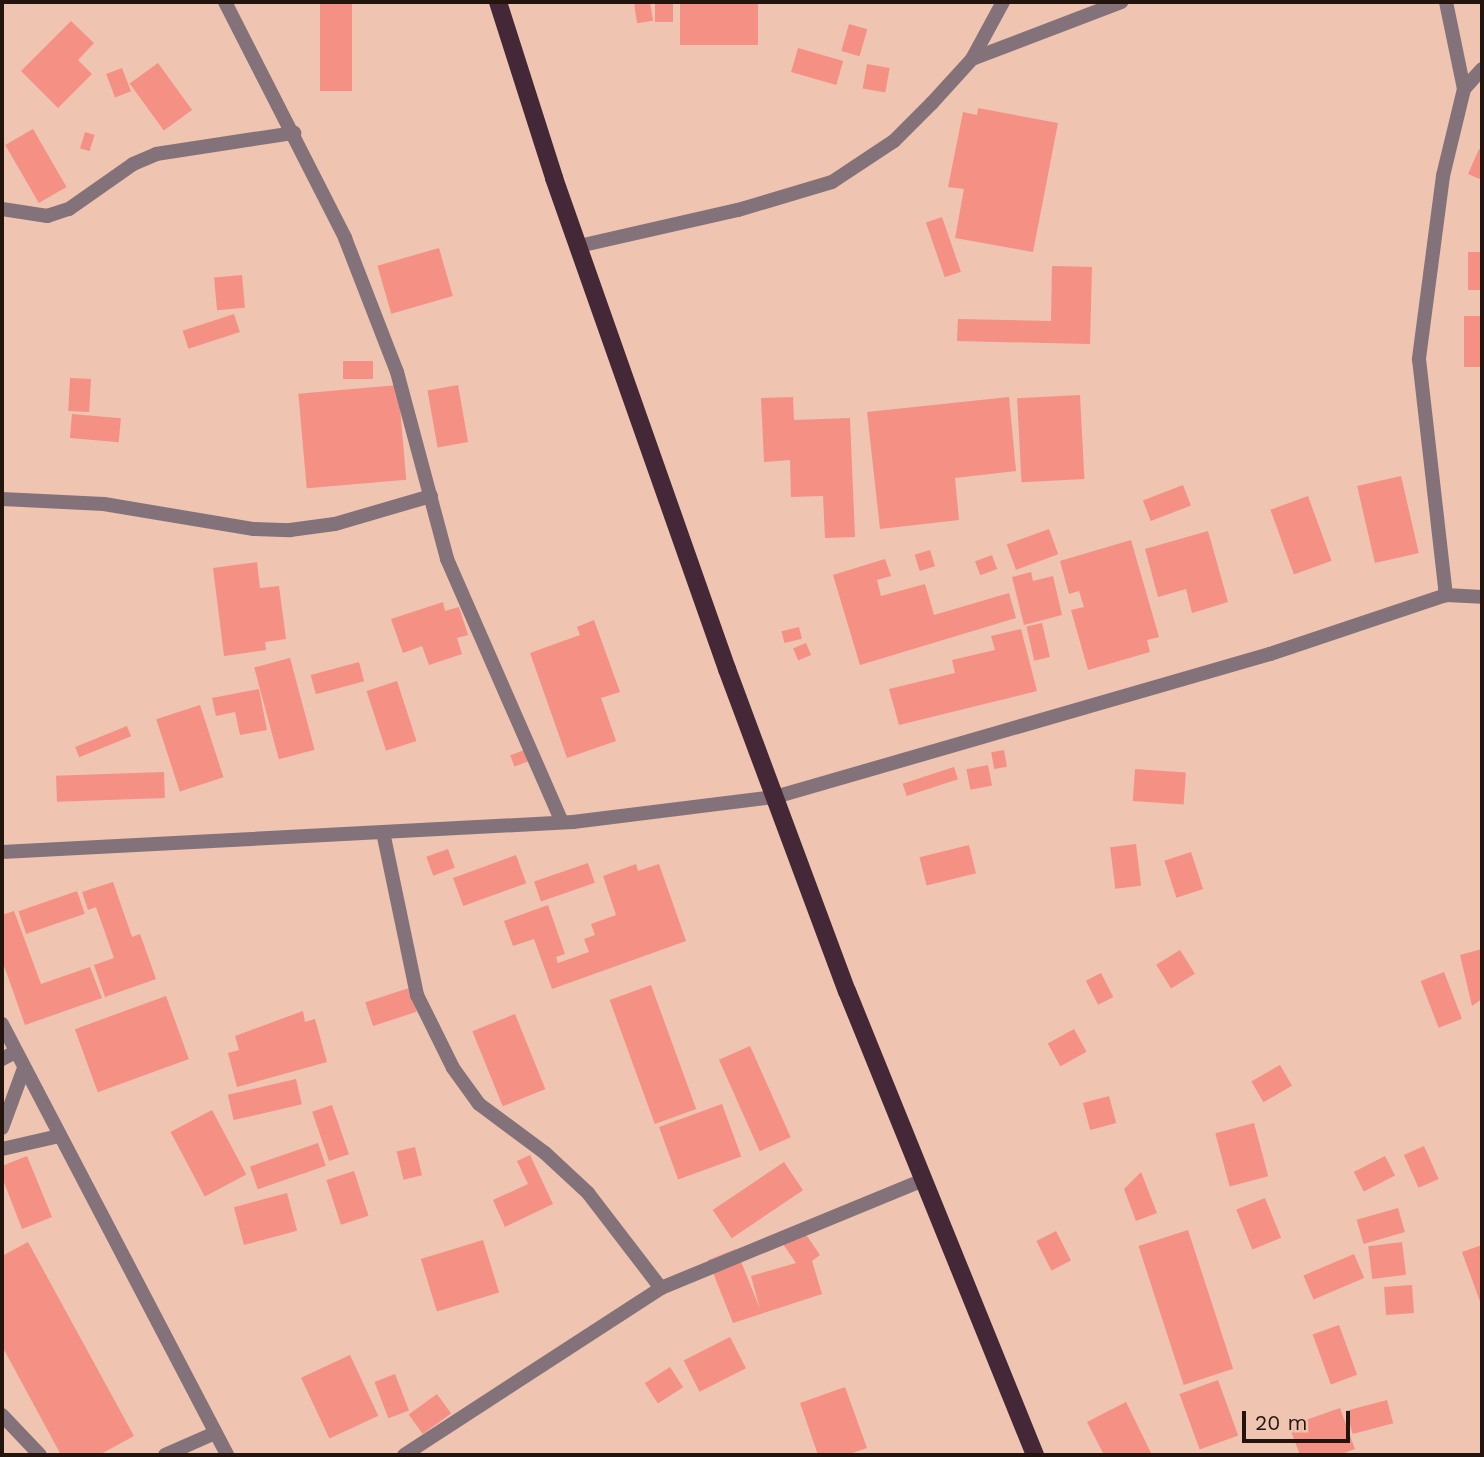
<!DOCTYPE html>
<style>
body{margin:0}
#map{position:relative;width:1484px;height:1457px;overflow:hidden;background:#efc4b0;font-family:"Work Sans",sans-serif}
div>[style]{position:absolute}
.building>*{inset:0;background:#f59085;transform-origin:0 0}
.minor>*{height:14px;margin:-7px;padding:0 7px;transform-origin:7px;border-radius:7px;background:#83727a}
.tertiary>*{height:14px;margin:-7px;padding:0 7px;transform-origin:7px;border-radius:7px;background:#83727a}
.primary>*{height:18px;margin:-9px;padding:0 9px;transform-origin:9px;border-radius:9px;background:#442837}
span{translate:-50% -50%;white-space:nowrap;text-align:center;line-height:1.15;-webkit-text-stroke:5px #efc4b0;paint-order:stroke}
.frame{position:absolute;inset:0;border:4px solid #23140d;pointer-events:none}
.scale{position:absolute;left:1242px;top:1411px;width:108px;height:32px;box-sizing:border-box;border:4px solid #23140d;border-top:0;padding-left:9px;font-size:21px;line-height:24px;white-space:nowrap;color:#23140d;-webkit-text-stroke:5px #efc4b0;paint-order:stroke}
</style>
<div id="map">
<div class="building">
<div style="left:320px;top:2px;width:32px;height:89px"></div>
<div style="left:650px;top:2px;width:19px;height:16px;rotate:81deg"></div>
<div style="left:655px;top:2px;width:18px;height:20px"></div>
<div style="left:680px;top:2px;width:78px;height:43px"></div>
<div style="clip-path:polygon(71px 21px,94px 43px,78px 60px,92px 74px,58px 108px,21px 71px)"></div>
<div style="left:849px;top:24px;width:19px;height:28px;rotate:16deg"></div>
<div style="left:798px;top:48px;width:47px;height:25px;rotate:16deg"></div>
<div style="left:158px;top:63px;width:58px;height:35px;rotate:54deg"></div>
<div style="left:867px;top:64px;width:23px;height:25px;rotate:10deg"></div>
<div style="left:122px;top:68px;width:25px;height:17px;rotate:69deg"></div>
<div style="clip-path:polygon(978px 108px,1058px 123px,1033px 252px,955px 238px,964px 189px,948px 187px,963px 112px,977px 115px)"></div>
<div style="left:33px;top:129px;width:67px;height:32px;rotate:60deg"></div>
<div style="left:85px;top:132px;width:10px;height:17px;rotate:17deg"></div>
<div style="clip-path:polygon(1479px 149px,1482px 150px,1482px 180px,1468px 174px)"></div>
<div style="left:942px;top:217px;width:58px;height:17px;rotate:71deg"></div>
<div style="left:439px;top:248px;width:50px;height:64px;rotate:74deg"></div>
<div style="left:1482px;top:252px;width:38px;height:14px;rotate:90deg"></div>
<div style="clip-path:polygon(1052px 266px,1092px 267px,1090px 344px,957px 341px,958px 319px,1051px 321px)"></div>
<div style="left:242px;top:275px;width:33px;height:28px;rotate:85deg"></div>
<div style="left:234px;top:314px;width:19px;height:54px;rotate:72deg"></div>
<div style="left:1464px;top:316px;width:18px;height:51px"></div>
<div style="left:343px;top:361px;width:30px;height:18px"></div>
<div style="left:70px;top:378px;width:21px;height:33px;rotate:3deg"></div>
<div style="left:398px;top:385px;width:95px;height:100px;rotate:85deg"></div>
<div style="left:458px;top:385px;width:58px;height:31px;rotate:80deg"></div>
<div style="left:1080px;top:395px;width:84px;height:63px;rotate:87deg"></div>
<div style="clip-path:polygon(793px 397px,794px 420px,850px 418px,855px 537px,825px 538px,823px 496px,791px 497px,790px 460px,764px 462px,761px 398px)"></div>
<div style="clip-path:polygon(1009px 397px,1016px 471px,955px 478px,959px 520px,880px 529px,867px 412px)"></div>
<div style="left:72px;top:414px;width:49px;height:24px;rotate:5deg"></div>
<div style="left:1401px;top:476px;width:79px;height:45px;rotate:77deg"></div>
<div style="left:1183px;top:485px;width:22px;height:43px;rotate:69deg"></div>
<div style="left:1308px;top:496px;width:69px;height:40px;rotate:70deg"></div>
<div style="left:1049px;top:529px;width:27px;height:45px;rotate:70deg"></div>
<div style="clip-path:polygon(1208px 531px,1228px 602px,1192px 613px,1186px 589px,1158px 597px,1145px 549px)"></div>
<div style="clip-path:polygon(1131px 540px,1159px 637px,1147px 640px,1150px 652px,1088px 670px,1071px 610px,1084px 607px,1079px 591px,1069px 594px,1060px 561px)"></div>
<div style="left:930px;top:550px;width:17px;height:16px;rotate:73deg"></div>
<div style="left:992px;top:555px;width:15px;height:18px;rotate:70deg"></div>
<div style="clip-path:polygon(885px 559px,891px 576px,877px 580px,881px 596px,925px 584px,934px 615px,1009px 593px,1016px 618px,860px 665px,833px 575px)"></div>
<div style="clip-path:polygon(257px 562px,260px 588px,279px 586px,286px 639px,265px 642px,266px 650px,224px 656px,213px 568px)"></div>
<div style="clip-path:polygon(1031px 572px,1033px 581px,1053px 576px,1062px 615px,1024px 625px,1012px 577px)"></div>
<div style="clip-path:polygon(443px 602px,445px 611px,459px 607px,468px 635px,457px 638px,462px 654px,429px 665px,422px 646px,403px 653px,391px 619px)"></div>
<div style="clip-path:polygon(594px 620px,620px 692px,601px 698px,616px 741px,567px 758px,530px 653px,580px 635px,577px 627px)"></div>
<div style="left:1042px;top:623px;width:35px;height:16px;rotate:77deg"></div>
<div style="left:799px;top:627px;width:12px;height:18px;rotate:76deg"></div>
<div style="clip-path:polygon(1021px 629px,1037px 691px,899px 725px,889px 689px,955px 673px,952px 660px,995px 650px,991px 636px)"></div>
<div style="left:806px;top:643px;width:13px;height:14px;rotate:67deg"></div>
<div style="left:290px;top:658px;width:95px;height:37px;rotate:75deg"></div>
<div style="left:359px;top:662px;width:20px;height:50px;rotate:75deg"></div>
<div style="left:397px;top:681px;width:63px;height:32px;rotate:72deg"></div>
<div style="clip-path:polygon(259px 689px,267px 730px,240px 735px,235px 712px,216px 716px,212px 698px)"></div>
<div style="left:200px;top:705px;width:76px;height:46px;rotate:72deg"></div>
<div style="left:127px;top:726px;width:11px;height:56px;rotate:68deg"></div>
<div style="left:530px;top:748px;width:12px;height:21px;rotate:70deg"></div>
<div style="left:1004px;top:750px;width:17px;height:13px;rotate:80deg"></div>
<div style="left:988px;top:765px;width:21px;height:22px;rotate:79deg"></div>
<div style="left:954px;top:767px;width:13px;height:54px;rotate:72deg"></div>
<div style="left:1135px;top:769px;width:51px;height:32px;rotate:4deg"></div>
<div style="left:164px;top:772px;width:26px;height:108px;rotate:88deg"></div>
<div style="left:1136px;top:844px;width:42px;height:26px;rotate:83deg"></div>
<div style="left:969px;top:845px;width:29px;height:51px;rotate:76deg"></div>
<div style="left:448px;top:849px;width:20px;height:23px;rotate:70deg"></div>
<div style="left:1191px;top:852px;width:39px;height:28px;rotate:72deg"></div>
<div style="left:516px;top:855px;width:30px;height:67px;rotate:70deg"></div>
<div style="left:588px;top:863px;width:21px;height:57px;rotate:71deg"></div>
<div style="clip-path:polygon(636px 864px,638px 871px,659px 864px,686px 941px,552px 989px,534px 939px,513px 946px,504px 921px,548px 905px,565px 954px,556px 957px,558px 963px,589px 952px,584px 939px,595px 935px,591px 924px,616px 915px,603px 876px)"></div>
<div style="clip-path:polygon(113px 882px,132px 937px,140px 934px,156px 979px,105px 997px,94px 965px,114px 958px,96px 907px,88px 910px,82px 892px)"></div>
<div style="left:77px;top:891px;width:24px;height:62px;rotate:71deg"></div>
<div style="clip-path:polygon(14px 911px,41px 984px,90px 967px,102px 998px,25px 1025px,2px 960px,2px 915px)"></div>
<div style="clip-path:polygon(1482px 949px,1482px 999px,1472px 1006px,1460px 955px)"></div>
<div style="left:1180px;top:950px;width:28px;height:28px;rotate:58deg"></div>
<div style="left:1444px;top:972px;width:50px;height:25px;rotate:69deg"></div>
<div style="left:1101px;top:973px;width:27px;height:17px;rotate:63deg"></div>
<div style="left:651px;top:985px;width:132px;height:44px;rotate:70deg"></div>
<div style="left:409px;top:988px;width:25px;height:46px;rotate:72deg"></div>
<div style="left:166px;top:996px;width:67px;height:97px;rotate:70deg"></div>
<div style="clip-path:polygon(303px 1011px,305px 1022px,315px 1019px,327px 1062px,237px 1087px,228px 1053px,239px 1050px,235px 1036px)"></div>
<div style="left:515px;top:1014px;width:81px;height:46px;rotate:68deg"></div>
<div style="left:1074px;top:1029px;width:26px;height:30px;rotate:61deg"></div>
<div style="left:750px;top:1046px;width:100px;height:34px;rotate:66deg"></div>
<div style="left:1280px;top:1065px;width:24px;height:33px;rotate:60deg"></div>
<div style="left:296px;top:1079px;width:26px;height:70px;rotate:77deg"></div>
<div style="left:1109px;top:1096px;width:28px;height:27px;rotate:75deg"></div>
<div style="left:722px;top:1104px;width:56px;height:67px;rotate:70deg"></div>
<div style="left:332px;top:1105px;width:52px;height:21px;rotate:71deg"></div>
<div style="left:212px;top:1110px;width:73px;height:47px;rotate:62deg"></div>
<div style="left:1254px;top:1123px;width:55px;height:40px;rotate:75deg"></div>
<div style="left:318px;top:1143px;width:24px;height:72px;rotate:71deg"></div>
<div style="left:1424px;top:1146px;width:36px;height:22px;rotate:66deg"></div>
<div style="left:415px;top:1147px;width:29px;height:19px;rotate:76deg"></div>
<div style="clip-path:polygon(530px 1155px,553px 1204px,505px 1227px,493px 1200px,528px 1184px,517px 1161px)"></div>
<div style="clip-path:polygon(27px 1156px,52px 1217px,22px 1229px,2px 1177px,2px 1166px)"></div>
<div style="left:1385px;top:1156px;width:22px;height:35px;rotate:63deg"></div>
<div style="left:784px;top:1162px;width:34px;height:86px;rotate:56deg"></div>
<div style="left:354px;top:1171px;width:47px;height:29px;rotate:72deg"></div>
<div style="clip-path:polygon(1141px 1172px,1157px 1213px,1136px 1221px,1124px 1189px)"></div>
<div style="left:287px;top:1193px;width:39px;height:55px;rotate:75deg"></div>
<div style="left:1265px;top:1198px;width:43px;height:31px;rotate:68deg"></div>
<div style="left:1398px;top:1208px;width:25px;height:43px;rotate:74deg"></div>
<div style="clip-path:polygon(803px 1230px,820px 1255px,812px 1261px,822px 1294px,733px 1323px,708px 1260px,736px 1249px,760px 1309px,751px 1276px,796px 1263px,783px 1244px)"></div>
<div style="left:1188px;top:1230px;width:146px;height:52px;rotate:72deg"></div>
<div style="left:1056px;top:1231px;width:33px;height:22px;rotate:63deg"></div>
<div style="left:483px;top:1240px;width:55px;height:65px;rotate:73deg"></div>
<div style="clip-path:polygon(28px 1242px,134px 1436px,99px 1455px,61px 1455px,2px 1346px,2px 1256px)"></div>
<div style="left:1402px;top:1242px;width:33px;height:34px;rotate:83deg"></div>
<div style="clip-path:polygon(1482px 1245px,1482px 1307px,1462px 1252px)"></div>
<div style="left:1354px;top:1254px;width:26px;height:55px;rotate:67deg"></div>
<div style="left:1412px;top:1285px;width:28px;height:28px;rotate:86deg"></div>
<div style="left:1339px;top:1325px;width:53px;height:28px;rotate:70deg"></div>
<div style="left:730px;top:1337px;width:35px;height:52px;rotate:63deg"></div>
<div style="left:350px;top:1355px;width:67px;height:54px;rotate:65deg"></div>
<div style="left:670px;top:1367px;width:24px;height:30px;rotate:57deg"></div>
<div style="left:395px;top:1374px;width:39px;height:22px;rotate:69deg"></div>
<div style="left:1218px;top:1380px;width:59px;height:41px;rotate:70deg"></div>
<div style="clip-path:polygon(845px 1387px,867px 1448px,847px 1455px,818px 1455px,800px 1403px)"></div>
<div style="left:437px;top:1394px;width:24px;height:35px;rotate:54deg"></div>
<div style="left:1387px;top:1400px;width:24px;height:42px;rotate:75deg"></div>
<div style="clip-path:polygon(1126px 1402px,1152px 1455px,1104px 1455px,1087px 1422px)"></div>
<div style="clip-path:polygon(1340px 1408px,1355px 1449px,1339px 1455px,1300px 1455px,1289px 1426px)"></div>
</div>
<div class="minor">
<div style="left:225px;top:2px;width:265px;rotate:63deg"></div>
<div style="left:345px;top:238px;width:144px;rotate:68.8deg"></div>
<div style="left:397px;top:372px;width:194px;rotate:75deg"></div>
<div style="left:447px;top:559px;width:287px;rotate:66.4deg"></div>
<div style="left:1446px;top:2px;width:89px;rotate:78.3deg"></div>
<div style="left:1464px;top:89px;width:89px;rotate:103.6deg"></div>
<div style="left:1443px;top:176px;width:185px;rotate:97.5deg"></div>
<div style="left:1419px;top:359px;width:238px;rotate:83.5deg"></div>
<div style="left:972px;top:59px;width:160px;rotate:-20.9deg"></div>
<div style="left:1464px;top:89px;width:27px;rotate:-48deg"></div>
<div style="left:2px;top:209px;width:46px;rotate:8.8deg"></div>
<div style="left:47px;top:216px;width:23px;rotate:-18deg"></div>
<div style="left:69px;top:209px;width:78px;rotate:-35.1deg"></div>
<div style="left:133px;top:164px;width:25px;rotate:-23deg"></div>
<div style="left:156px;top:154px;width:140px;rotate:-8.7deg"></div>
<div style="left:579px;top:246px;width:163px;rotate:-12.8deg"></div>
<div style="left:738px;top:210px;width:98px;rotate:-16.6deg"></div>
<div style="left:832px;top:182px;width:74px;rotate:-33.5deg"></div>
<div style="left:894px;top:141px;width:54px;rotate:-45deg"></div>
<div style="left:932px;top:103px;width:59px;rotate:-47.7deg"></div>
<div style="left:972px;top:59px;width:65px;rotate:-61.5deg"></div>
<div style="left:2px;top:499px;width:102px;rotate:2.8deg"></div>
<div style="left:104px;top:504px;width:152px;rotate:9.5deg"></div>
<div style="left:254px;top:529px;width:36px;rotate:2deg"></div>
<div style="left:290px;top:530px;width:45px;rotate:-7.6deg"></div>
<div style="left:335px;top:524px;width:100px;rotate:-16.3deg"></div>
<div style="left:775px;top:797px;width:515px;rotate:-16.11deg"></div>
<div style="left:1270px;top:654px;width:186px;rotate:-18.5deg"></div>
<div style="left:1446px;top:595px;width:36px;rotate:3deg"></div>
<div style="left:383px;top:832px;width:167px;rotate:78.2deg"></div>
<div style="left:417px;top:995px;width:81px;rotate:63.7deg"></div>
<div style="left:453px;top:1068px;width:44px;rotate:54.2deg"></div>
<div style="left:479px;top:1104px;width:82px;rotate:36.6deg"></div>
<div style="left:545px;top:1153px;width:59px;rotate:42.9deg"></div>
<div style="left:588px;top:1193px;width:120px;rotate:52.5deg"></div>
<div style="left:2px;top:1024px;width:486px;rotate:62.4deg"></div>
<div style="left:2px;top:1059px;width:15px;rotate:-28deg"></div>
<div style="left:2px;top:1128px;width:61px;rotate:-69.8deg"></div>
<div style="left:2px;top:1149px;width:58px;rotate:-12.8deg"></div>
<div style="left:2px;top:1415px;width:55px;rotate:46.5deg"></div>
<div style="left:165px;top:1455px;width:55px;rotate:-23.7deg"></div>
<div style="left:404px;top:1455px;width:306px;rotate:-33deg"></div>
<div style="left:661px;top:1288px;width:283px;rotate:-22.4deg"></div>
</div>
<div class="tertiary">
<div style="left:2px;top:852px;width:572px;rotate:-3.01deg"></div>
<div style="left:573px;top:822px;width:204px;rotate:-7.1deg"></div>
</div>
<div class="primary">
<div style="left:498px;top:2px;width:185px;rotate:72.3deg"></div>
<div style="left:554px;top:178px;width:521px;rotate:70.59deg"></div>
<div style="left:727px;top:669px;width:344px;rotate:69.6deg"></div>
<div style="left:847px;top:991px;width:501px;rotate:67.94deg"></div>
</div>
<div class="frame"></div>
<div class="scale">20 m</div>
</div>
